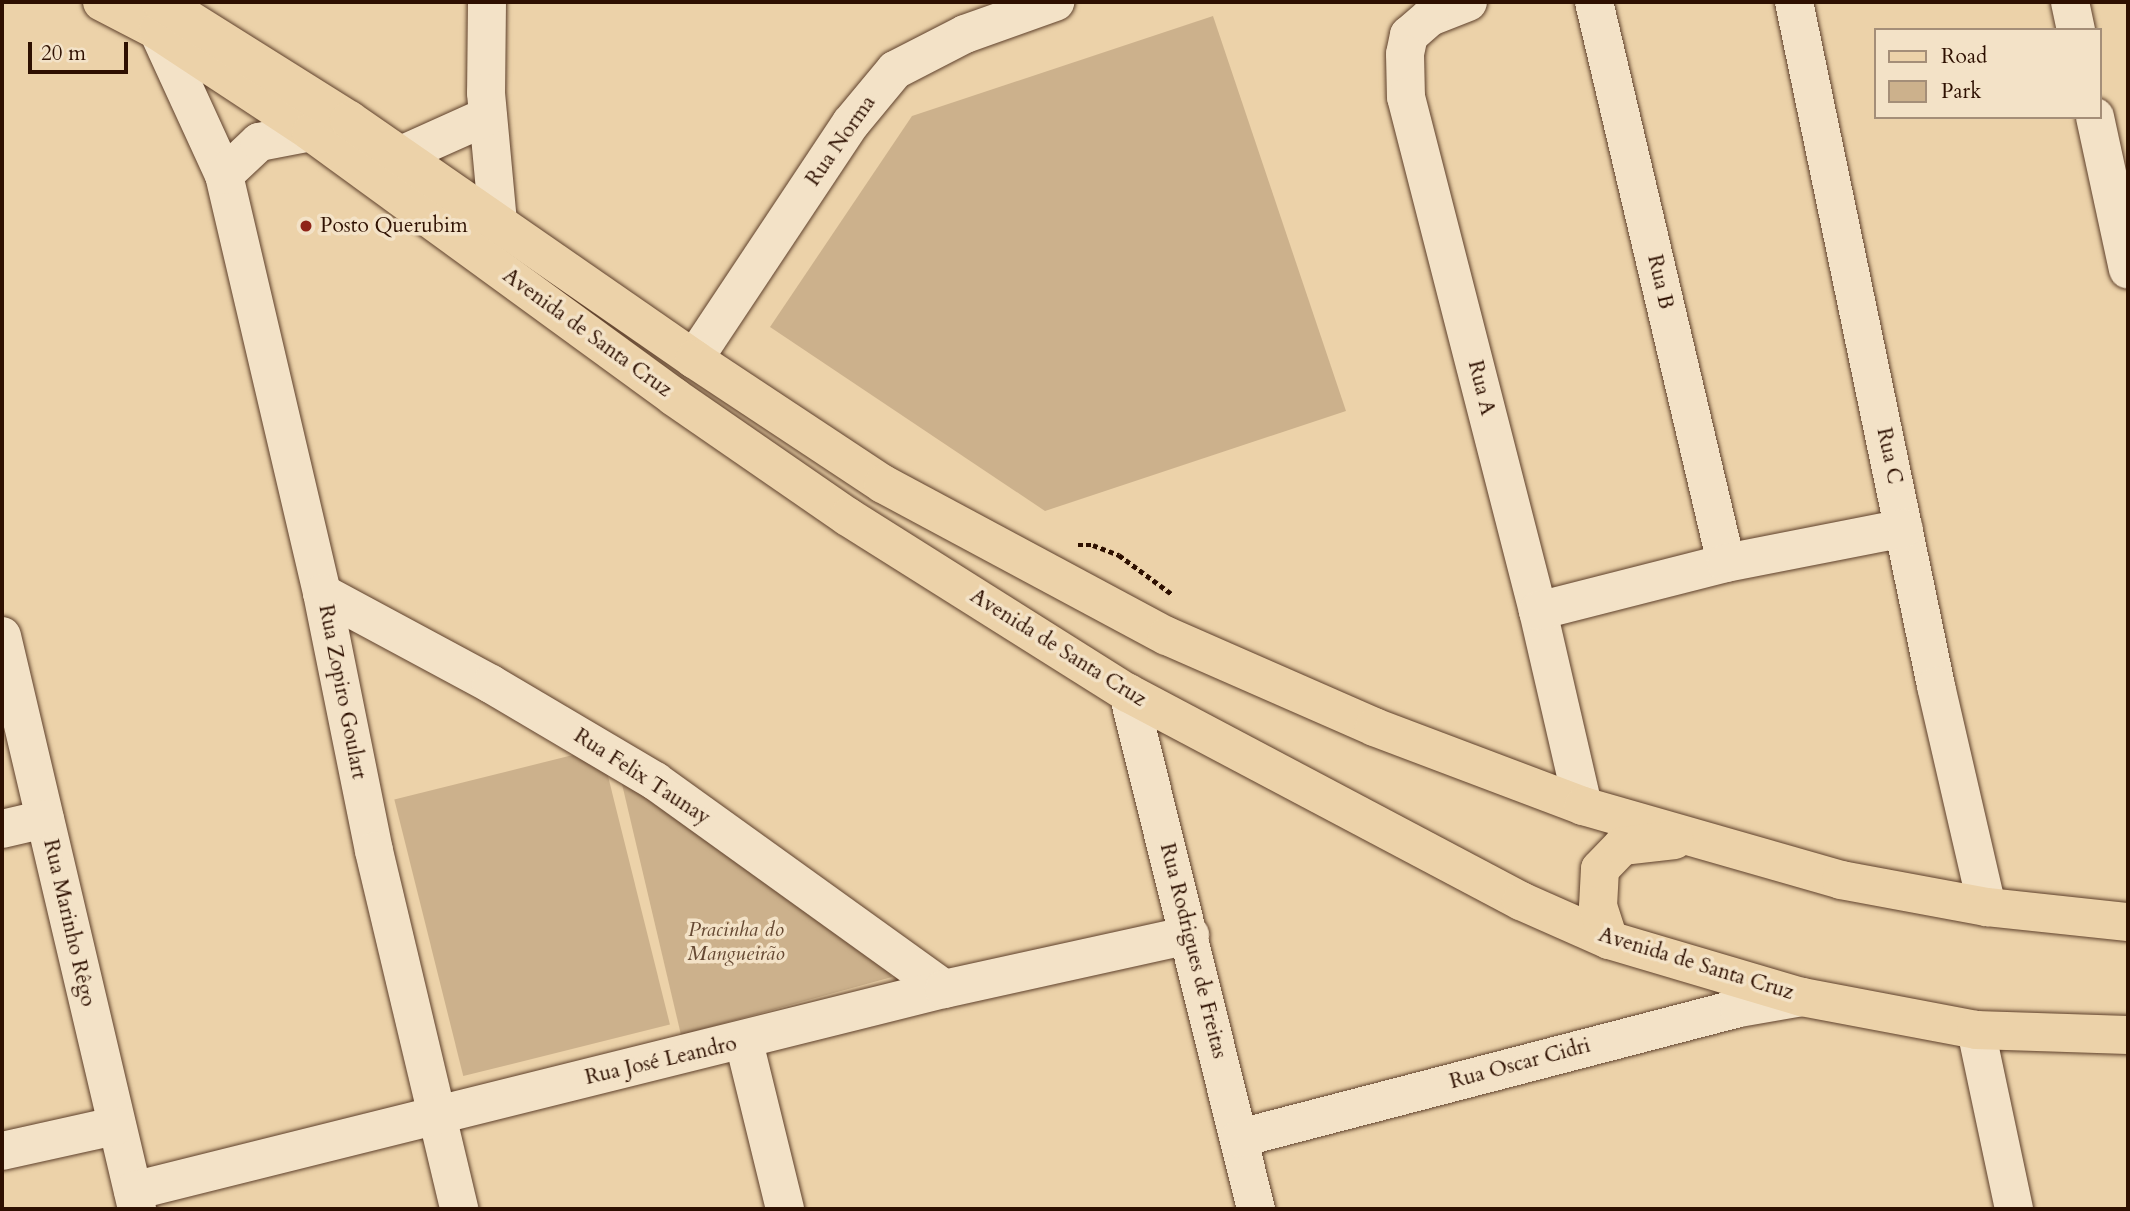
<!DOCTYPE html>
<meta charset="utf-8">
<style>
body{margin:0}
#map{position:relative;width:2130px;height:1211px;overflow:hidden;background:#ecd2a9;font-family:Cardo,serif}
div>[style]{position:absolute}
.green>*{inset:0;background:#ccb18c;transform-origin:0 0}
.path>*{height:4.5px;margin-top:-2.25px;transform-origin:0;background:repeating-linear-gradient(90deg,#2e1001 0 5px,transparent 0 8.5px)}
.roads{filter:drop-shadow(0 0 2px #5e402b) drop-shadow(0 0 2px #5e402b)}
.minor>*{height:38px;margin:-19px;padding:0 19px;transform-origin:19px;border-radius:19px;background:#f3e2c7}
.major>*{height:38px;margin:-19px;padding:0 19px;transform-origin:19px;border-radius:19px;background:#ecd2a9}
.dots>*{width:19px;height:19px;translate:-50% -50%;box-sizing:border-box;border:4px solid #f3e2c7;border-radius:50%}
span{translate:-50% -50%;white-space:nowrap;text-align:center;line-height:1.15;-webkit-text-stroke:7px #f3e2c7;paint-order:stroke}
.street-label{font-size:21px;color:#2e1001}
.poi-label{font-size:21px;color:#2e1001}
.left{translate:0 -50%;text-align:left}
.park-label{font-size:21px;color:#654832;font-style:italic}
.frame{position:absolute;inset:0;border:4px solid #2e1001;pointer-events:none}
.legend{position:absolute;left:1874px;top:28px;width:228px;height:91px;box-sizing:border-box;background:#f3e2c7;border:2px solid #a48e78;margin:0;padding:9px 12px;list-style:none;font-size:21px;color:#2e1001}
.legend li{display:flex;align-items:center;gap:14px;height:35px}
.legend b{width:35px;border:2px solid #a48e78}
.scale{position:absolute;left:28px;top:42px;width:100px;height:32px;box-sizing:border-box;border:4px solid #2e1001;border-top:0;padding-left:9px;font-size:21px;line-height:24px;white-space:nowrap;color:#2e1001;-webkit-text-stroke:5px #f3e2c7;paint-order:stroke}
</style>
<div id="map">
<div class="green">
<div style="clip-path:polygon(1213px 16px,1346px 411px,1045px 511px,770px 327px,912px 116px)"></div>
<div style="left:601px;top:748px;width:285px;height:213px;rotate:76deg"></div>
<div style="clip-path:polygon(618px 767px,864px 941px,892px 977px,681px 1035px)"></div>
</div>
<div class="path">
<div style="left:1078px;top:545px;width:15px"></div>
<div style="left:1093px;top:545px;width:28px;rotate:21deg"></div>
<div style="left:1119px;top:555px;width:67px;rotate:36.5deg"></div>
</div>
<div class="roads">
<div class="minor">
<div style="left:487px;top:2px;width:91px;rotate:90.6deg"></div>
<div style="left:486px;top:93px;width:131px;rotate:84.7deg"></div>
<div style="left:1468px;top:2px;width:41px;rotate:158.5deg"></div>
<div style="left:1430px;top:17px;width:28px;rotate:139deg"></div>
<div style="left:1409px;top:35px;width:19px;rotate:102deg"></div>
<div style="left:1405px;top:54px;width:43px;rotate:88.7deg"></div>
<div style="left:1406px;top:97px;width:531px;rotate:75.6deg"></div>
<div style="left:1538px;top:611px;width:200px;rotate:77deg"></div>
<div style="left:1594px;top:2px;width:576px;rotate:76.76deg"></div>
<div style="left:1794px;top:2px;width:699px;rotate:78.27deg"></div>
<div style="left:1936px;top:686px;width:227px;rotate:77deg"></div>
<div style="left:2070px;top:2px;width:29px;rotate:78deg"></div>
<div style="left:158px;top:31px;width:158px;rotate:65.4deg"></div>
<div style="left:224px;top:175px;width:429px;rotate:76.8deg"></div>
<div style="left:322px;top:593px;width:263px;rotate:78.6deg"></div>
<div style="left:374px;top:851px;width:368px;rotate:76.6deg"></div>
<div style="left:2095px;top:117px;width:156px;rotate:77.8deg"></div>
<div style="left:401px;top:155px;width:95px;rotate:-24.1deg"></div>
<div style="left:224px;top:175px;width:48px;rotate:-43.3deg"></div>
<div style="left:259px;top:142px;width:53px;rotate:-10.9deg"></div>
<div style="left:694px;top:359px;width:283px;rotate:-56.4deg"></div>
<div style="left:851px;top:123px;width:69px;rotate:-50.3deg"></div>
<div style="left:895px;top:70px;width:79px;rotate:-27.2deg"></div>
<div style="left:965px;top:34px;width:96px;rotate:-19.6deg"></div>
<div style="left:322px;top:593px;width:192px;rotate:28.3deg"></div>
<div style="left:491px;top:684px;width:191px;rotate:30.6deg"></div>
<div style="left:655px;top:781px;width:356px;rotate:35.7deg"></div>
<div style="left:1538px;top:611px;width:194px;rotate:-14.3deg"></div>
<div style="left:1726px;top:563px;width:181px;rotate:-11.1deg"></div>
<div style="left:2px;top:636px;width:589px;rotate:76.74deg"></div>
<div style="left:1128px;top:693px;width:532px;rotate:76.07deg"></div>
<div style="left:2px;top:829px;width:44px;rotate:-13.1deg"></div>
<div style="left:1976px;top:1030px;width:183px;rotate:78deg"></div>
<div style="left:744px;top:1042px;width:172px;rotate:76.2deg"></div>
<div style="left:1240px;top:1138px;width:516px;rotate:-14.6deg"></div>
<div style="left:1739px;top:1008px;width:64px;rotate:-9.9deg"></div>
<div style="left:2px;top:1151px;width:116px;rotate:-12.5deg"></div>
<div style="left:133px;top:1191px;width:836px;rotate:-13.99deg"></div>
<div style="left:944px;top:989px;width:252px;rotate:-12.4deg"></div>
</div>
<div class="major">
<div style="left:102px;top:2px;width:63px;rotate:27.4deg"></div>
<div style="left:158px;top:31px;width:183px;rotate:33.4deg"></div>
<div style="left:311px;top:132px;width:449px;rotate:36.1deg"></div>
<div style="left:674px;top:397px;width:211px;rotate:34.6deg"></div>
<div style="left:848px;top:517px;width:331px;rotate:32.2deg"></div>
<div style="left:1128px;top:693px;width:445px;rotate:27.9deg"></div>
<div style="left:1521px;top:901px;width:96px;rotate:23.9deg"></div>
<div style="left:1609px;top:940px;width:201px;rotate:16.5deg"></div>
<div style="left:1802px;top:997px;width:177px;rotate:10.7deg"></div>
<div style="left:1976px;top:1030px;width:152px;rotate:1.9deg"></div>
<div style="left:161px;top:2px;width:222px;rotate:32.1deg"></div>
<div style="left:349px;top:120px;width:420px;rotate:34.7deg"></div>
<div style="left:694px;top:359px;width:227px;rotate:33.5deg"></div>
<div style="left:883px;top:484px;width:322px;rotate:28.2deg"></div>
<div style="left:1167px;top:636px;width:226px;rotate:23.7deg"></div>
<div style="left:1374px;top:727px;width:223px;rotate:20.7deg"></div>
<div style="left:1583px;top:806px;width:268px;rotate:16deg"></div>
<div style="left:1841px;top:880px;width:148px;rotate:10.5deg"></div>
<div style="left:1987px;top:907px;width:142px;rotate:6.1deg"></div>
<div style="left:1609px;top:940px;width:35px;rotate:-108deg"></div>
<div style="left:1598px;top:907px;width:38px;rotate:-87deg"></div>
<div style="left:1600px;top:869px;width:32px;rotate:-46deg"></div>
<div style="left:1622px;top:846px;width:53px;rotate:-6.5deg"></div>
</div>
</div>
<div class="dots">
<div style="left:306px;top:226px;background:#8f2418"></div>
</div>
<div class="street-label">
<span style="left:841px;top:141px;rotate:-55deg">Rua Norma</span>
<span style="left:1660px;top:282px;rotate:77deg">Rua B</span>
<span style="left:587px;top:333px;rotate:36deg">Avenida de Santa Cruz</span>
<span style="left:1481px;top:388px;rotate:76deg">Rua A</span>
<span style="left:1889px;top:456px;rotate:78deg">Rua C</span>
<span style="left:1058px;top:648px;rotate:32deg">Avenida de Santa Cruz</span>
<span style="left:342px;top:692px;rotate:79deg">Rua Zopiro Goulart</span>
<span style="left:642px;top:777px;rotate:33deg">Rua Felix Taunay</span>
<span style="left:69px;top:923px;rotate:77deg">Rua Marinho Rêgo</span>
<span style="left:1193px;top:951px;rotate:76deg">Rua Rodrigues de Freitas</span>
<span style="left:1696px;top:964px;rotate:17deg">Avenida de Santa Cruz</span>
<span style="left:661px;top:1061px;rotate:-13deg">Rua José Leandro</span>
<span style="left:1520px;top:1064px;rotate:-15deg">Rua Oscar Cidri</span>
</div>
<div class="poi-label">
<span class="left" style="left:320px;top:226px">Posto Querubim</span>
</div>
<div class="park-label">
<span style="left:736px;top:942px">Pracinha do<br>Mangueirão</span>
</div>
<div class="frame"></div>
<ul class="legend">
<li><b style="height:9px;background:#ecd2a9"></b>Road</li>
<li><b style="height:19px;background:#ccb18c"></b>Park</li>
</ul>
<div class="scale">20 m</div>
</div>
